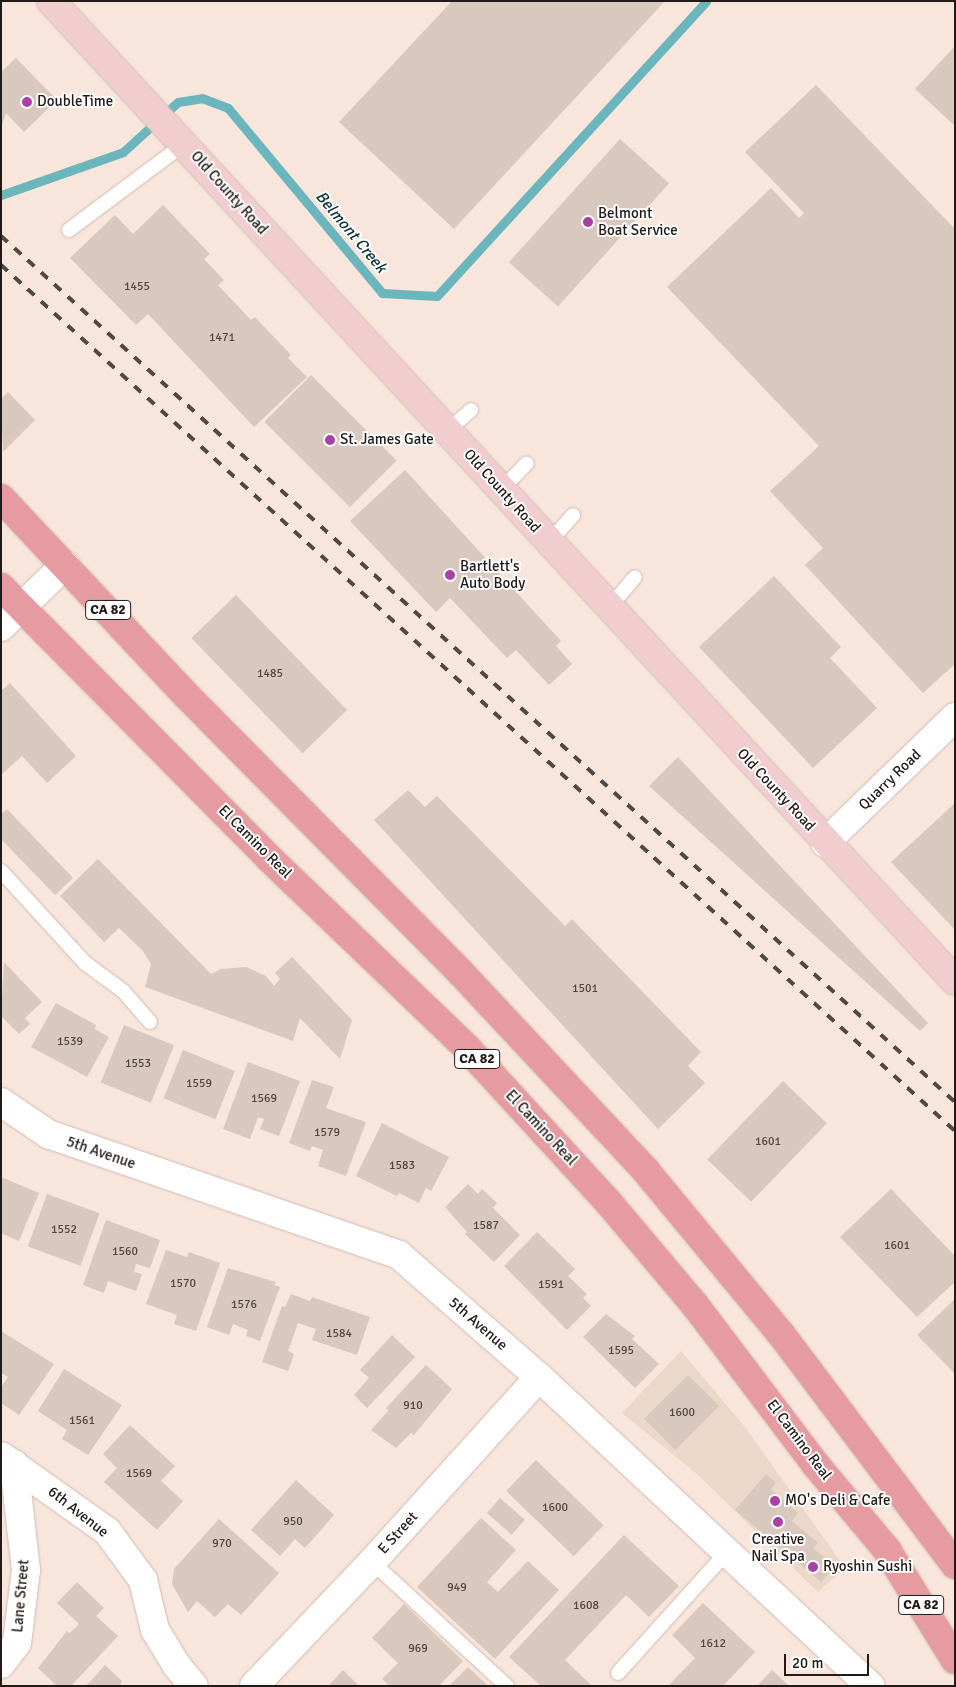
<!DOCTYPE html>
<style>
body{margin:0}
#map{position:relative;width:956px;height:1687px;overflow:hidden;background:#f8e5dc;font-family:Signika,sans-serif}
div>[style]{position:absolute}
.commercial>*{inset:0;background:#ebd8c8}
.stream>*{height:9px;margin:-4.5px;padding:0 4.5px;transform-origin:4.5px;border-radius:4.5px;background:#6bb6bc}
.building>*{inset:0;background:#d9c8bd;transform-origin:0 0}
.roads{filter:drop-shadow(0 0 1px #cfbcb4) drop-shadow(0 0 1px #cfbcb4)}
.lane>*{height:14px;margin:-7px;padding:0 7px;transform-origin:7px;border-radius:7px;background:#fff}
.street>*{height:28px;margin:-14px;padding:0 14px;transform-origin:14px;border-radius:14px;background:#fff}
.secondary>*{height:28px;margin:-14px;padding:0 14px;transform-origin:14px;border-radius:14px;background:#f2cdcf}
.primary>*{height:28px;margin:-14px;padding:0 14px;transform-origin:14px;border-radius:14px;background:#e59b9f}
.rail>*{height:4px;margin-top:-2px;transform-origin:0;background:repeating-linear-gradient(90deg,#514743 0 9px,transparent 0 18px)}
.dots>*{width:14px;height:14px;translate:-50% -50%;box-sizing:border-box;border:2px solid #fff;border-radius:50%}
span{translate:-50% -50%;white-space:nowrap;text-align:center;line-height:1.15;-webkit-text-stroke:4px #fff;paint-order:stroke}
.number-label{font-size:12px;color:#4f4640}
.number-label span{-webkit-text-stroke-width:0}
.shield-label span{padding:1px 4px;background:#fff;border:1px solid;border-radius:4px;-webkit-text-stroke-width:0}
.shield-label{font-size:14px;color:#211a17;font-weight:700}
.poi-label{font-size:15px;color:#211a17}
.left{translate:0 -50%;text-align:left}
.street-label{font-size:15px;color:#211a17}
.water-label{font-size:16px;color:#093033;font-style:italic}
.frame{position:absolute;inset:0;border:2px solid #211a17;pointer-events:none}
.scale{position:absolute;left:784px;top:1654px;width:85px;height:22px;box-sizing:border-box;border:2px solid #211a17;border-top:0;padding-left:6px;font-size:15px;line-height:18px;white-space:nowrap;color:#211a17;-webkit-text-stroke:4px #fff;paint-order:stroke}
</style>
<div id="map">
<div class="commercial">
<div style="clip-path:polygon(681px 1351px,745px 1427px,845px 1568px,818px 1592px,697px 1474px,622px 1413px)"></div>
</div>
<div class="stream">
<div style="left:1px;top:195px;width:129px;rotate:-19.4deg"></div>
<div style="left:123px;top:152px;width:74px;rotate:-42.3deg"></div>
<div style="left:178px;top:102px;width:24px;rotate:-9deg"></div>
<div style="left:202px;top:98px;width:28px;rotate:21deg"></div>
<div style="left:228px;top:108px;width:241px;rotate:50.2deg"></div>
<div style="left:382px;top:293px;width:55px;rotate:3.1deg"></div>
<div style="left:437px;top:296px;width:399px;rotate:-47.6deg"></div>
</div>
<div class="building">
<div style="clip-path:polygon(452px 1px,665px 1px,454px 229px,339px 122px)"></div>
<div style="clip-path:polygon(955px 46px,955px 126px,915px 89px)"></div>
<div style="clip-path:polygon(16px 58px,57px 100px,24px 132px,6px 113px,1px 128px,1px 72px)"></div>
<div style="clip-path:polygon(816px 85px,955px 229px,955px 664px,923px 693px,805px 565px,823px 548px,770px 491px,819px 446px,667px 287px,771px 188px,799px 218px,804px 213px,745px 152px)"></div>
<div style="left:620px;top:139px;width:66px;height:166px;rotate:42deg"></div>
<div style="clip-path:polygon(163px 205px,210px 254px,204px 259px,224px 280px,218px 285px,251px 320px,255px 317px,291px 355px,288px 358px,307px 377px,254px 427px,148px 314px,136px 325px,70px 258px,115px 215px,133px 234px)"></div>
<div style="left:311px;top:375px;width:121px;height:66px;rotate:45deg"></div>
<div style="clip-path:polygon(8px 392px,35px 420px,3px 452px,1px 399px)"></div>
<div style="clip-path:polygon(405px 470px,561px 641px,556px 646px,572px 664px,549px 685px,516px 650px,507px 658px,450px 598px,436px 612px,350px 521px)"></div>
<div style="clip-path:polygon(774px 576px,841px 647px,830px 658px,877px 708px,813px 768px,699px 647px)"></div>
<div style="left:236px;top:595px;width:160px;height:62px;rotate:46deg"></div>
<div style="clip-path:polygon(10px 683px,76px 756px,47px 783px,22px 756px,1px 775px,1px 691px)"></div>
<div style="clip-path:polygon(678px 757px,928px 1023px,920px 1031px,649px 786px)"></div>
<div style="clip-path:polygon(408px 790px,425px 807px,437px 796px,565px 926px,572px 919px,701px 1052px,688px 1066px,705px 1083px,658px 1129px,374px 820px)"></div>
<div style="clip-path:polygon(955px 803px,955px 930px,891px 862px)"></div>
<div style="clip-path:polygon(7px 809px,73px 878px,55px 895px,1px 839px,1px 814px)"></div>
<div style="clip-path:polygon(98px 859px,211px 974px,221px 969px,246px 967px,266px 976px,274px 986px,280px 979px,275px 973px,292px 957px,352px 1020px,340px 1059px,300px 1018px,293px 1041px,145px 987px,151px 964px,142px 950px,119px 928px,104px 942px,60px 896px)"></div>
<div style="clip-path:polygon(4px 962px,42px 1002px,25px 1018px,30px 1024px,19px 1034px,1px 1016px)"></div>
<div style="clip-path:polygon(56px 1003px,96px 1025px,95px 1029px,109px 1037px,87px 1077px,31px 1047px)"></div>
<div style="left:124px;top:1025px;width:54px;height:62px;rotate:22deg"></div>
<div style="left:183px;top:1050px;width:56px;height:52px;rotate:22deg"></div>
<div style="clip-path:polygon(248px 1062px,300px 1081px,279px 1136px,260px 1129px,264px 1119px,258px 1117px,250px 1139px,223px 1129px)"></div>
<div style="clip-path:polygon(312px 1080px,334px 1087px,326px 1108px,366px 1122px,346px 1176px,318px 1166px,323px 1150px,312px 1146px,310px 1151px,289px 1143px)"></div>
<div style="left:783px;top:1081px;width:61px;height:109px;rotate:44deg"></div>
<div style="clip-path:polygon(382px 1123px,449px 1157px,431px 1191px,426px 1188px,419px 1203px,399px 1193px,397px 1196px,356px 1176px)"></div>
<div style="clip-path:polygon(1px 1177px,39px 1193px,19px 1241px,1px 1233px)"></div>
<div style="clip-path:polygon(468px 1184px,478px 1194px,482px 1189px,497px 1203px,493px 1208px,520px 1235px,494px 1262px,465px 1234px,467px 1232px,445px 1207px)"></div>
<div style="clip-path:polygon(891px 1189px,955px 1256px,955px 1282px,917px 1317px,840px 1237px)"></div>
<div style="left:47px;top:1194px;width:56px;height:56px;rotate:20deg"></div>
<div style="clip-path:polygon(106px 1220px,160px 1240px,150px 1268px,136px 1264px,134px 1272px,142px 1274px,136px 1291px,108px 1281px,104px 1293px,83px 1285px)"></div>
<div style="clip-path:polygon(537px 1232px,575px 1269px,568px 1276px,587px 1294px,583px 1298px,591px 1306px,567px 1330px,504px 1266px)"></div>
<div style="clip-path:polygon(166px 1250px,187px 1257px,189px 1252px,220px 1263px,196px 1331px,174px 1324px,177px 1315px,146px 1304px)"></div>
<div style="clip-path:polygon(228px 1268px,276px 1282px,274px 1285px,280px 1287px,260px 1341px,246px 1336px,248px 1330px,233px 1324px,229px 1335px,207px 1327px)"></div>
<div style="clip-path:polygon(291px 1294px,310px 1301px,312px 1297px,370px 1317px,357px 1355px,312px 1340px,316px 1329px,298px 1323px,288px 1351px,294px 1354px,288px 1371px,262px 1362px,282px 1306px,285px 1307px)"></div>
<div style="clip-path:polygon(955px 1299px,955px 1374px,917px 1335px)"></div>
<div style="clip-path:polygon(606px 1314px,635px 1336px,632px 1339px,659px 1364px,635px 1388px,583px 1337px)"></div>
<div style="clip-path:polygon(1px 1331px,54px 1364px,19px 1415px,1px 1403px,1px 1387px,8px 1377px,1px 1373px)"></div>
<div style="clip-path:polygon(392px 1335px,415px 1357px,367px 1408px,354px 1395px,369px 1378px,360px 1370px)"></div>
<div style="clip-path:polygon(426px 1365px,452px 1389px,414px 1435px,411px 1433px,396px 1448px,371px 1430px,389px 1410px,386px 1408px)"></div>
<div style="clip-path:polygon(64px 1369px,122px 1405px,88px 1455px,62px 1439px,67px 1430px,38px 1411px)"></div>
<div style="left:688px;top:1375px;width:44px;height:62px;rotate:45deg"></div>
<div style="clip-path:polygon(130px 1425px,175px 1466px,161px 1481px,183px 1501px,157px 1530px,104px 1482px,117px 1468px,103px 1454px)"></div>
<div style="left:536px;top:1460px;width:94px;height:43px;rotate:44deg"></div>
<div style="clip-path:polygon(766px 1474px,776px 1483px,771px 1489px,798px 1513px,792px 1521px,818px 1543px,813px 1548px,835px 1567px,821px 1582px,735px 1510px)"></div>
<div style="clip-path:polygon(296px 1480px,334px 1515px,305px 1548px,295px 1539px,280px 1556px,251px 1530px)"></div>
<div style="left:500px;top:1498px;width:33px;height:20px;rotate:41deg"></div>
<div style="clip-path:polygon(481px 1518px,516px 1550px,487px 1582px,498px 1592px,528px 1561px,559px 1590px,495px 1659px,417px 1587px)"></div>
<div style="clip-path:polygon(219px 1519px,279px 1573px,241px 1615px,228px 1604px,215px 1617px,197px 1601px,188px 1612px,172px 1584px,174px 1569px)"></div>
<div style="clip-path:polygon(624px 1535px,679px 1586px,649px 1617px,626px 1595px,565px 1660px,592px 1686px,541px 1686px,509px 1657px)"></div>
<div style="clip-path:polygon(77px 1582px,104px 1608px,96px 1616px,118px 1636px,71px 1686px,57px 1686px,38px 1668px,67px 1631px,70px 1633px,79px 1624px,57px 1603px)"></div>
<div style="clip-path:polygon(703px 1603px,755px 1652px,723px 1686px,668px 1686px,695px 1658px,672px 1635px)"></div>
<div style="clip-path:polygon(404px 1604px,463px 1661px,439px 1686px,390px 1686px,382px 1679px,398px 1663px,372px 1638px)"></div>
<div style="clip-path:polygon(105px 1665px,122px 1681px,120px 1686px,86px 1686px)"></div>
<div style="clip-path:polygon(468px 1667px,488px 1686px,449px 1686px)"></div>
<div style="clip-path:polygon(343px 1670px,359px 1686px,328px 1686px)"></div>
<div style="clip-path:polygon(772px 1670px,789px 1686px,757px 1686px)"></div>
</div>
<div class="roads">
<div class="lane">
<div style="left:69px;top:230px;width:144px;rotate:-36.8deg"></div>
<div style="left:447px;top:431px;width:32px;rotate:-41deg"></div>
<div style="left:501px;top:490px;width:37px;rotate:-46deg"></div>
<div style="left:549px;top:542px;width:36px;rotate:-48deg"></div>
<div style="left:609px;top:608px;width:40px;rotate:-50deg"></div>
<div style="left:1px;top:871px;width:125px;rotate:47.6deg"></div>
<div style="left:85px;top:963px;width:47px;rotate:36.4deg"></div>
<div style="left:123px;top:991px;width:41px;rotate:48.9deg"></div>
<div style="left:372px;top:1562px;width:183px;rotate:42.6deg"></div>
<div style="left:618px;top:1673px;width:163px;rotate:-48deg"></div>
</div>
<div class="street">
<div style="left:1px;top:627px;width:89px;rotate:-44.1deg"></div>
<div style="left:825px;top:843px;width:181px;rotate:-44.1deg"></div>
<div style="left:1px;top:1102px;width:57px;rotate:34.2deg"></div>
<div style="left:48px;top:1134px;width:371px;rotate:19deg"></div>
<div style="left:399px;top:1255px;width:186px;rotate:41.1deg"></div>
<div style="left:539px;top:1377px;width:453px;rotate:43deg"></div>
<div style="left:1px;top:1456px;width:130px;rotate:35.3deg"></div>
<div style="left:107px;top:1531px;width:61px;rotate:53.7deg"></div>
<div style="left:143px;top:1580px;width:51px;rotate:76.5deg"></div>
<div style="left:155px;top:1630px;width:42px;rotate:58.6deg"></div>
<div style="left:177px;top:1666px;width:26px;rotate:50deg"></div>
<div style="left:1px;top:1664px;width:26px;rotate:-53deg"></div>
<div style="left:17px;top:1643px;width:74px;rotate:-83deg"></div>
<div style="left:26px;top:1570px;width:107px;rotate:-96.5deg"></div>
<div style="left:254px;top:1686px;width:171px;rotate:-46.4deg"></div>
<div style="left:372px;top:1562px;width:249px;rotate:-47.9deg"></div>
</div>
<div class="secondary">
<div style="left:51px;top:1px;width:1333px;rotate:47.31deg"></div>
</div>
<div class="primary">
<div style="left:1px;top:498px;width:270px;rotate:46.8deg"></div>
<div style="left:186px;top:695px;width:391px;rotate:45.3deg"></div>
<div style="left:461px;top:973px;width:271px;rotate:46.9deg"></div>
<div style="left:646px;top:1171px;width:212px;rotate:50.4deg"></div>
<div style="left:781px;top:1334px;width:289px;rotate:53deg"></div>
<div style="left:1px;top:587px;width:383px;rotate:45.3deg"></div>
<div style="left:270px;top:859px;width:273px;rotate:43.8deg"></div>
<div style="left:467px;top:1048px;width:210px;rotate:47.5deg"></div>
<div style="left:609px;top:1203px;width:133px;rotate:49.9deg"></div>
<div style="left:695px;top:1305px;width:201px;rotate:52.9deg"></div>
<div style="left:816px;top:1465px;width:111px;rotate:50.1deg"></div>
<div style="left:887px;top:1550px;width:129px;rotate:58.3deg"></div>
</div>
</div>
<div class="rail">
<div style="left:1px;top:236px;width:1288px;rotate:42.23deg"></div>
<div style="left:1px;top:265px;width:1288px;rotate:42.23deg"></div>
</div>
<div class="dots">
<div style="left:27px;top:102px;background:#a841a3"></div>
<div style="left:588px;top:222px;background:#a841a3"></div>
<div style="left:330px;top:440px;background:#a841a3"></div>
<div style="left:450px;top:575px;background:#a841a3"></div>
<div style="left:775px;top:1501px;background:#a841a3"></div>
<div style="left:778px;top:1522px;background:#a841a3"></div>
<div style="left:813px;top:1567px;background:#a841a3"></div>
</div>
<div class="number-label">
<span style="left:137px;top:287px">1455</span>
<span style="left:222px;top:338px">1471</span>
<span style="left:270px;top:674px">1485</span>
<span style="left:585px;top:989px">1501</span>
<span style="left:70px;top:1042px">1539</span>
<span style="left:138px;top:1064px">1553</span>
<span style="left:199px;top:1084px">1559</span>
<span style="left:264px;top:1099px">1569</span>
<span style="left:327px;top:1133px">1579</span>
<span style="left:768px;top:1142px">1601</span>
<span style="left:402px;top:1166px">1583</span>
<span style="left:486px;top:1226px">1587</span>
<span style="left:64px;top:1230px">1552</span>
<span style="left:897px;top:1246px">1601</span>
<span style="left:125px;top:1252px">1560</span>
<span style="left:183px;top:1284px">1570</span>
<span style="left:551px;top:1285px">1591</span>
<span style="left:244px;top:1305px">1576</span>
<span style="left:339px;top:1334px">1584</span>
<span style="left:621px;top:1351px">1595</span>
<span style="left:413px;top:1406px">910</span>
<span style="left:682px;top:1413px">1600</span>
<span style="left:82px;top:1421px">1561</span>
<span style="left:139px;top:1474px">1569</span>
<span style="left:555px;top:1508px">1600</span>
<span style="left:293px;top:1522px">950</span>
<span style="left:222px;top:1544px">970</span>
<span style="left:457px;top:1588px">949</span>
<span style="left:586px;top:1606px">1608</span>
<span style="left:713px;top:1644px">1612</span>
<span style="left:418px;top:1649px">969</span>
</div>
<div class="shield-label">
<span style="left:108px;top:610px">CA 82</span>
<span style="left:477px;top:1059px">CA 82</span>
<span style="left:921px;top:1605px">CA 82</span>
</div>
<div class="poi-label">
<span class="left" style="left:37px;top:102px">DoubleTime</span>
<span class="left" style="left:598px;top:222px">Belmont<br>Boat Service</span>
<span class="left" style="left:340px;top:440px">St. James Gate</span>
<span class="left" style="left:460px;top:575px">Bartlett's<br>Auto Body</span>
<span class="left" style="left:785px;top:1501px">MO's Deli &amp; Cafe</span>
<span style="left:778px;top:1548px">Creative<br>Nail Spa</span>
<span class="left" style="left:823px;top:1567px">Ryoshin Sushi</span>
</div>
<div class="street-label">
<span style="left:229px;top:193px;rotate:48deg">Old County Road</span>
<span style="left:502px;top:491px;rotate:48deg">Old County Road</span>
<span style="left:890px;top:780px;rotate:-44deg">Quarry Road</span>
<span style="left:776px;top:790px;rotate:47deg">Old County Road</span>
<span style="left:255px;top:842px;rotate:45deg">El Camino Real</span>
<span style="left:541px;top:1128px;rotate:47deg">El Camino Real</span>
<span style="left:101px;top:1153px;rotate:19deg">5th Avenue</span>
<span style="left:478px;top:1324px;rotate:41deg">5th Avenue</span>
<span style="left:799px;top:1440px;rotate:53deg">El Camino Real</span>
<span style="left:78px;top:1512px;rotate:38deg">6th Avenue</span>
<span style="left:398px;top:1533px;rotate:-48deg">E Street</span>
<span style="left:21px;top:1596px;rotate:-85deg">Lane Street</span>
</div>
<div class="water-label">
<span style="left:351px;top:232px;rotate:50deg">Belmont Creek</span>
</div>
<div class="frame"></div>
<div class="scale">20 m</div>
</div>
